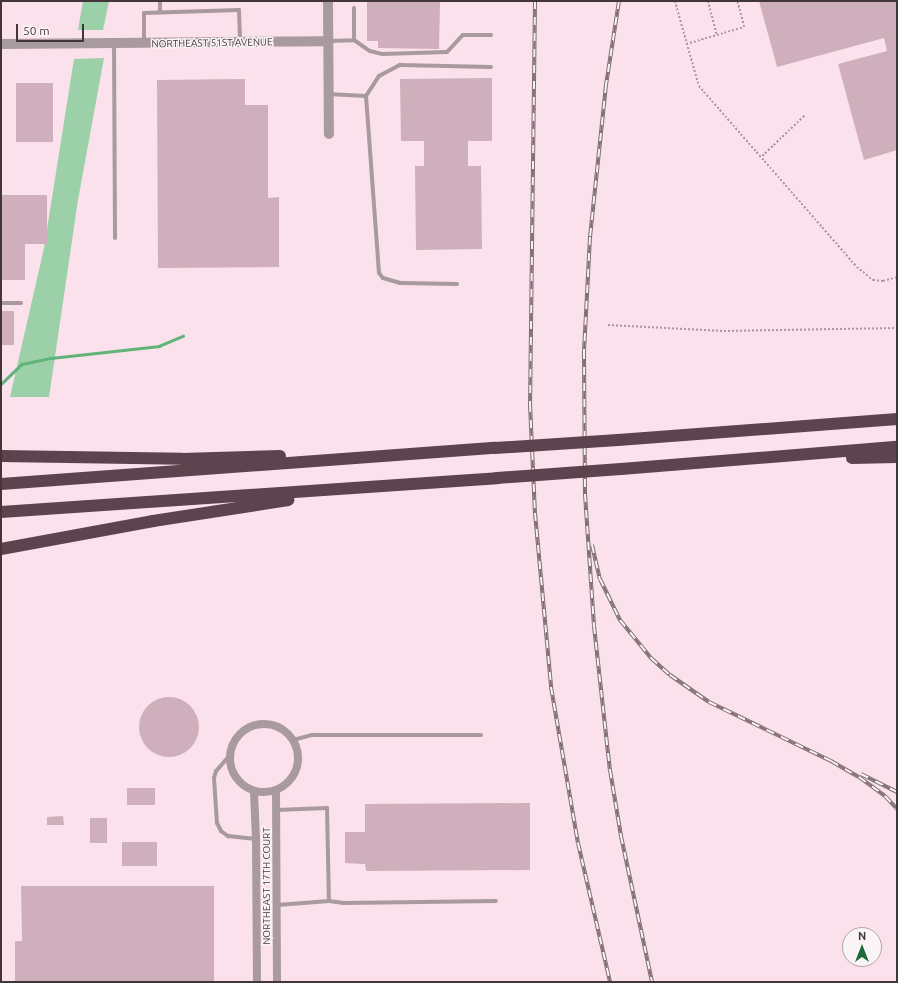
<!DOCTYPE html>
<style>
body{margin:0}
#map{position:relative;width:898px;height:983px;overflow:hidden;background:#fbe1ec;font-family:Ubuntu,sans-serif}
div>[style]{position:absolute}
.green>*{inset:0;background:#9bd0a8}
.stream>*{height:2.5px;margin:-1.25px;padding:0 1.25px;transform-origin:1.25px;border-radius:1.25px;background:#60b479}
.building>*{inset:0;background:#ceafbb;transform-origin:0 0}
.round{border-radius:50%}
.path>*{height:1.5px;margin-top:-0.75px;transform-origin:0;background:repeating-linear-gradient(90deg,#aa979f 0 2px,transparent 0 4px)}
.service>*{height:4px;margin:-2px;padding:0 2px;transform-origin:2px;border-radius:2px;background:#a89a9f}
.minor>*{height:8px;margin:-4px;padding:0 4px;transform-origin:4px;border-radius:4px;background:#a89a9f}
.minor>.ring{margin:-4px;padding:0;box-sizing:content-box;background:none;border:8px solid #a89a9f;border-radius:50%}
.tertiary>*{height:10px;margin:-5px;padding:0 5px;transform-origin:5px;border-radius:5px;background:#a89a9f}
.motorway>*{height:12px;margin:-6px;padding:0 6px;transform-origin:6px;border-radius:6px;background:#5d434e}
.rail>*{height:4px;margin-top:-2px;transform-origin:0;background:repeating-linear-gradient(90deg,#fbf4f7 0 8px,#7f6e75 0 16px);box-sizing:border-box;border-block:1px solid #7f6e75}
.motorway-bridge>*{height:12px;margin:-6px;padding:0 6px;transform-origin:6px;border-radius:6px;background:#5d434e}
span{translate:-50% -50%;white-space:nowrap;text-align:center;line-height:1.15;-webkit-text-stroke:3px #fbf4f7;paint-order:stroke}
.street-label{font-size:10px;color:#42363b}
.frame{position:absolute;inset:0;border:2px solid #42363b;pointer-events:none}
.north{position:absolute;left:842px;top:927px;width:40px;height:40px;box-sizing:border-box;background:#fbf4f7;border:1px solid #b1a8ac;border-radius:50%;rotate:0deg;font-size:11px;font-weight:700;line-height:16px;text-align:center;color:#42363b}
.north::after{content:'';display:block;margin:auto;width:14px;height:18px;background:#1c6a3a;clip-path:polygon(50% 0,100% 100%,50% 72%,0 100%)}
.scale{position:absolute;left:16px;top:24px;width:68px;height:18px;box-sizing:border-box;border:2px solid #42363b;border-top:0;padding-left:5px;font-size:12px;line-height:14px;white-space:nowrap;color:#42363b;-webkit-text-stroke:3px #fbf4f7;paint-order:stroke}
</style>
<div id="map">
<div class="green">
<div style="clip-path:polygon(83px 1px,109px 1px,103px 30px,78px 30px)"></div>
<div style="clip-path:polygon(104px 58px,78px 200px,49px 397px,10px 397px,44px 248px,74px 59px)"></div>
</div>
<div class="stream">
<div style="left:1px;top:384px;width:29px;rotate:-44deg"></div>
<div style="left:22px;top:364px;width:30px;rotate:-12deg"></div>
<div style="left:51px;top:358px;width:109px;rotate:-6.3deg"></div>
<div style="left:159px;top:346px;width:26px;rotate:-23deg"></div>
</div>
<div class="building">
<div style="clip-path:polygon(367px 1px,440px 1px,439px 49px,378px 48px,378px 41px,367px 41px)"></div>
<div style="clip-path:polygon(759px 1px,897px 1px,897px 150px,864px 160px,838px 64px,887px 51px,884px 38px,777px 67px)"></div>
<div style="clip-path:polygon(492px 78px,492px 141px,468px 141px,468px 166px,481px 166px,482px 249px,416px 250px,415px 166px,424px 166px,424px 141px,401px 141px,400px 79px)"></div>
<div style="clip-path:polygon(245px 79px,245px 105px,268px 105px,268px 198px,279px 197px,279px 267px,158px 268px,157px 80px)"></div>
<div style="left:16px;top:83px;width:37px;height:59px"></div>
<div style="clip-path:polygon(1px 195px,47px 195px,47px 244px,25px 244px,25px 280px,1px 280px)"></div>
<div style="left:1px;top:311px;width:13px;height:34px"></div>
<div class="round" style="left:139px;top:697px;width:60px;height:60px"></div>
<div style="left:127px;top:788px;width:28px;height:17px"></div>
<div style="clip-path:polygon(530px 803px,530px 870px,366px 871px,365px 864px,345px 863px,345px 832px,365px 832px,365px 804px)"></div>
<div style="clip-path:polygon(63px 816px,64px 825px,47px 825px,47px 817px)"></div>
<div style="left:90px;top:818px;width:17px;height:25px"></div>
<div style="left:122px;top:842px;width:35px;height:24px"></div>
<div style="clip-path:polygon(21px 886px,214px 886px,214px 982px,15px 982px,15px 941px,22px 941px)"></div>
</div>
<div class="path">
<div style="left:675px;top:1px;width:88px;rotate:74.2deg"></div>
<div style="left:699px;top:86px;width:240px;rotate:48.9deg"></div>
<div style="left:857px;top:267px;width:21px;rotate:39deg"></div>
<div style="left:873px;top:280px;width:10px;rotate:6deg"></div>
<div style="left:883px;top:281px;width:15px;rotate:-16deg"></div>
<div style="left:708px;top:1px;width:35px;rotate:75deg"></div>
<div style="left:686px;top:44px;width:60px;rotate:-16.3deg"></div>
<div style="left:744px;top:27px;width:27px;rotate:-105deg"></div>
<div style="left:762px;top:156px;width:59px;rotate:-43.6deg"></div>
<div style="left:608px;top:325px;width:116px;rotate:3deg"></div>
<div style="left:724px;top:331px;width:173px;rotate:-1deg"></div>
</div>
<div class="service">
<div style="left:160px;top:1px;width:11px;rotate:90deg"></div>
<div style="left:354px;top:40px;width:19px;rotate:35deg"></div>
<div style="left:370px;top:51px;width:12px;rotate:14deg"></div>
<div style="left:382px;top:54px;width:65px;rotate:-1.8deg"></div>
<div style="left:447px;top:52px;width:23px;rotate:-47deg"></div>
<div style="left:463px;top:35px;width:28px"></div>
<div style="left:329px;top:41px;width:25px;rotate:-2deg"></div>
<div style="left:354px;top:40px;width:32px;rotate:-90deg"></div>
<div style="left:144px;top:42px;width:29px;rotate:-90deg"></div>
<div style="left:144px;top:13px;width:95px;rotate:-1.8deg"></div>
<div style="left:239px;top:10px;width:32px;rotate:88deg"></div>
<div style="left:114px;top:44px;width:194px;rotate:89.7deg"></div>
<div style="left:328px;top:94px;width:38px;rotate:3deg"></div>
<div style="left:366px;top:96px;width:24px;rotate:-57deg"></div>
<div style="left:379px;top:76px;width:24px;rotate:-28deg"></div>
<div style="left:400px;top:65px;width:91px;rotate:1.3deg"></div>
<div style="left:366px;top:96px;width:177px;rotate:85.8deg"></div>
<div style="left:379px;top:273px;width:6px;rotate:51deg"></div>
<div style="left:383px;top:278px;width:18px;rotate:16deg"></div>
<div style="left:400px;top:283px;width:57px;rotate:1deg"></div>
<div style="left:1px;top:303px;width:20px"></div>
<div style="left:293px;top:740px;width:20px;rotate:-15deg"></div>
<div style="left:312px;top:735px;width:169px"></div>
<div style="left:230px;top:755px;width:21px;rotate:131deg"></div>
<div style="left:216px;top:771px;width:7px;rotate:106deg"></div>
<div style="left:214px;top:778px;width:45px;rotate:86.2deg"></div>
<div style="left:217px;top:823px;width:9px;rotate:63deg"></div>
<div style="left:221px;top:831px;width:9px;rotate:36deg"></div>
<div style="left:228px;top:836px;width:28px;rotate:6deg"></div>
<div style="left:276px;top:810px;width:51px;rotate:-2.2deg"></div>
<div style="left:327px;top:808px;width:93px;rotate:88.8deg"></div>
<div style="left:329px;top:901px;width:52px;rotate:175.6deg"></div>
<div style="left:329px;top:901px;width:15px;rotate:8deg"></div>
<div style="left:344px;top:903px;width:152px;rotate:-0.8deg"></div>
</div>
<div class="minor">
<div class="ring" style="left:230px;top:724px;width:60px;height:60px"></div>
<div style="left:276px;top:790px;width:192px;rotate:89.7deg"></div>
<div style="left:254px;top:791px;width:48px;rotate:87.6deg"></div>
<div style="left:256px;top:839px;width:143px;rotate:89.6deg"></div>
</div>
<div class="tertiary">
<div style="left:328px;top:1px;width:133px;rotate:89.6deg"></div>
<div style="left:1px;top:44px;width:326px;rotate:-0.5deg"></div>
</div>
<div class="motorway">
<div style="left:618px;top:440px;width:280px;rotate:-4.3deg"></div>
<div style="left:1px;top:456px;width:181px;rotate:0.9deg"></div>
<div style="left:182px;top:459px;width:98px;rotate:-1.8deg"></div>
<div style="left:852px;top:458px;width:45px;rotate:-1.3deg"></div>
<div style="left:621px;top:469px;width:277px;rotate:-4.6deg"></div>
<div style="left:1px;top:484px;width:495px;rotate:-4.2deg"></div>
<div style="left:1px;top:512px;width:497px;rotate:-3.9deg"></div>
<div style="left:1px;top:549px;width:155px;rotate:-10.4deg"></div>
<div style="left:153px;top:521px;width:137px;rotate:-8.8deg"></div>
</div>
<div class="rail">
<div style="left:535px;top:1px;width:403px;rotate:90.7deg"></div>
<div style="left:530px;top:404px;width:109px;rotate:87.4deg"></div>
<div style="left:535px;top:513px;width:175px;rotate:84.7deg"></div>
<div style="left:551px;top:687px;width:158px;rotate:80.2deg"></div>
<div style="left:578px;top:843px;width:143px;rotate:77deg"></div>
<div style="left:619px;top:1px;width:85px;rotate:98.8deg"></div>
<div style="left:606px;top:85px;width:153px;rotate:96deg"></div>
<div style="left:590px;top:237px;width:114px;rotate:93deg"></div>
<div style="left:584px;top:351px;width:143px;rotate:89.6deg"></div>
<div style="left:585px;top:494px;width:132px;rotate:86.1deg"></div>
<div style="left:594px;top:626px;width:145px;rotate:83.7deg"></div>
<div style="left:610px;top:770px;width:67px;rotate:80.5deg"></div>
<div style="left:621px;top:836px;width:149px;rotate:78deg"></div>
<div style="left:592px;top:545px;width:35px;rotate:77deg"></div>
<div style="left:600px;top:579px;width:46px;rotate:64deg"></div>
<div style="left:620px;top:620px;width:49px;rotate:50.8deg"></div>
<div style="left:651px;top:658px;width:25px;rotate:42deg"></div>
<div style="left:670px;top:675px;width:47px;rotate:34.7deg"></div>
<div style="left:709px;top:702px;width:136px;rotate:25.8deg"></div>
<div style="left:831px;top:761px;width:32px;rotate:30deg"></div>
<div style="left:859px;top:777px;width:32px;rotate:36deg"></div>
<div style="left:885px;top:796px;width:18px;rotate:47deg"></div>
<div style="left:861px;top:774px;width:40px;rotate:26.6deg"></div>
</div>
<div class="motorway-bridge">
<div style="left:495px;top:448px;width:123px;rotate:-3.7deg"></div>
<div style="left:497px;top:478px;width:124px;rotate:-4.2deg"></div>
</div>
<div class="street-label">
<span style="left:212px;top:43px;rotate:-1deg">NORTHEAST 51ST AVENUE</span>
<span style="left:267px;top:886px;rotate:-90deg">NORTHEAST 17TH COURT</span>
</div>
<div class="frame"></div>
<div class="north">N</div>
<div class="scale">50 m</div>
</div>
